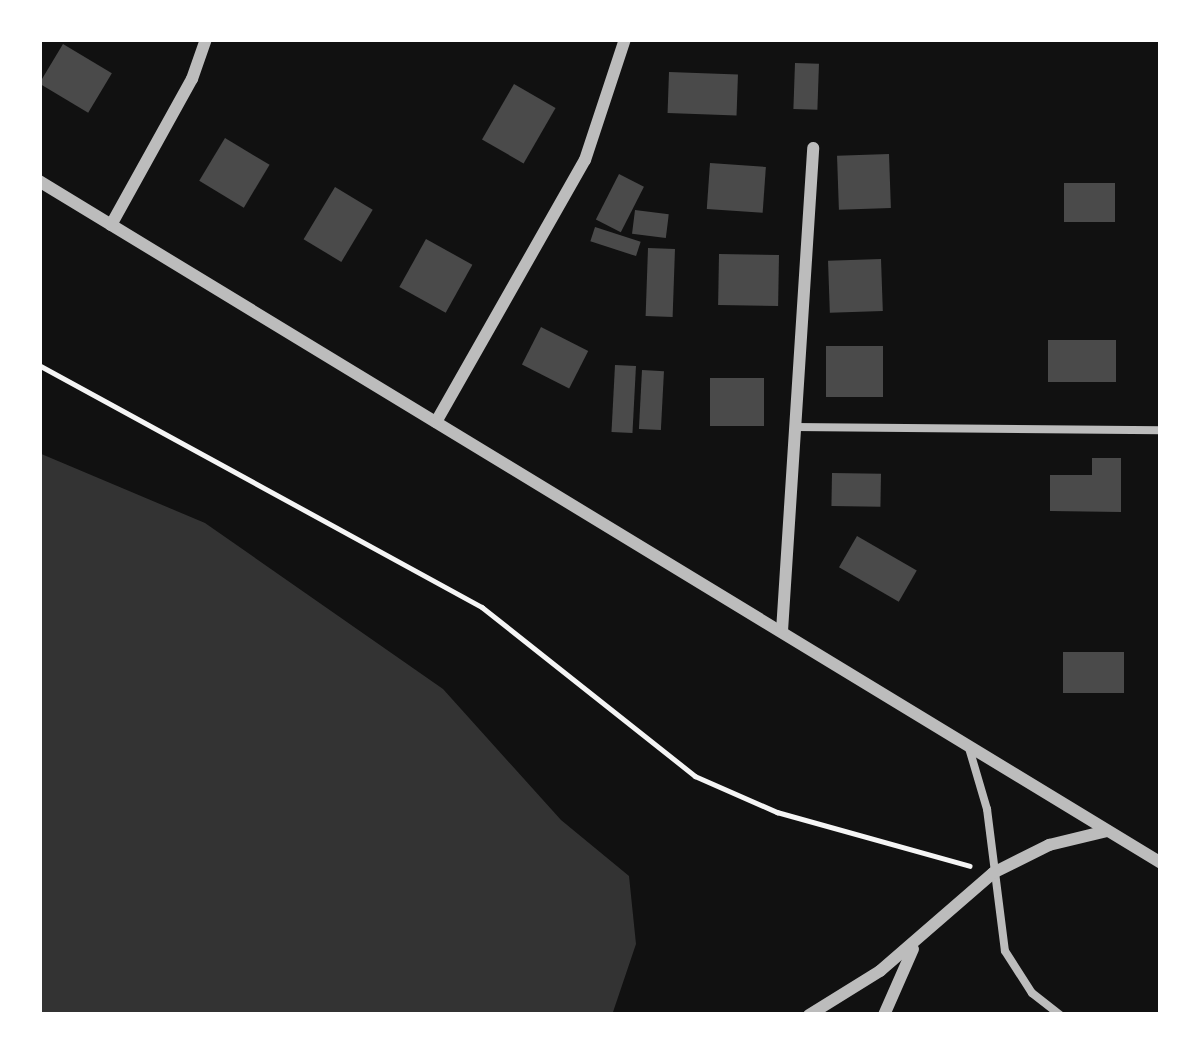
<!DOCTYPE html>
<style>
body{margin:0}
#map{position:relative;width:1200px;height:1054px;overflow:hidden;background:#111;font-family:"Work Sans",sans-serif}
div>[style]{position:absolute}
.water>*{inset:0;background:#333}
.building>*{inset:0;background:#4a4a4a;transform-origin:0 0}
.path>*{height:4.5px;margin:-2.25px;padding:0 2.25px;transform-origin:2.25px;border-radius:2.25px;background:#f5f5f5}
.service>*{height:8px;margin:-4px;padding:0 4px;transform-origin:4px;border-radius:4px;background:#bcbcbc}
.minor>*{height:12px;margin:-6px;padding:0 6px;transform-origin:6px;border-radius:6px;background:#bcbcbc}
span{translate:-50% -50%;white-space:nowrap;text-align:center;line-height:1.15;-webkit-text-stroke:10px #fff;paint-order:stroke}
.frame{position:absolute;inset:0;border:42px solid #fff;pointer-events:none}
</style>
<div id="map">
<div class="water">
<div style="clip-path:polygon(39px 453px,205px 523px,443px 689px,561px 820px,629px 876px,636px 944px,612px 1015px,39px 1015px)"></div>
</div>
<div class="building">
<div style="left:63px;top:44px;width:57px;height:46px;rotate:31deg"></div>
<div style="left:795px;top:63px;width:24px;height:46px;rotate:2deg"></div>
<div style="left:669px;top:72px;width:69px;height:41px;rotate:2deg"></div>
<div style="left:514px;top:84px;width:48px;height:64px;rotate:30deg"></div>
<div style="left:225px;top:138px;width:52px;height:50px;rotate:31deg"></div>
<div style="left:889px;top:154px;width:54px;height:52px;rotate:88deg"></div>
<div style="left:710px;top:163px;width:56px;height:46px;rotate:4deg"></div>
<div style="left:619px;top:174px;width:28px;height:51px;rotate:27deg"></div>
<div style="left:1064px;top:183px;width:51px;height:39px"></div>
<div style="left:335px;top:187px;width:44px;height:61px;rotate:31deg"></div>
<div style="left:635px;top:210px;width:34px;height:24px;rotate:7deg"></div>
<div style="left:595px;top:227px;width:48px;height:15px;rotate:18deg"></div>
<div style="left:426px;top:239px;width:53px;height:55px;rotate:29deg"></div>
<div style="left:648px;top:248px;width:27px;height:68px;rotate:2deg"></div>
<div style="left:719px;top:254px;width:60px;height:51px;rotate:1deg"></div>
<div style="left:881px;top:259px;width:52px;height:53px;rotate:88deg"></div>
<div style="left:541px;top:327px;width:53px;height:42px;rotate:27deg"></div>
<div style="left:1048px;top:340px;width:68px;height:42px"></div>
<div style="left:826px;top:346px;width:57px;height:51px"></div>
<div style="left:615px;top:365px;width:21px;height:67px;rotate:3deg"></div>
<div style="left:642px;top:370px;width:22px;height:59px;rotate:3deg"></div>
<div style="left:710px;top:378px;width:54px;height:48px"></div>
<div style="clip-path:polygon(1092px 458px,1121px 458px,1121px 512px,1050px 511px,1050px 475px,1092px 475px)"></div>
<div style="left:832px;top:473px;width:49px;height:33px;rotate:1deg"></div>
<div style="left:857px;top:536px;width:69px;height:36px;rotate:30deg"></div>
<div style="left:1063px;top:652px;width:61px;height:41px"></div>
</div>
<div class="path">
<div style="left:39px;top:365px;width:505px;rotate:28.65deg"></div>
<div style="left:482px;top:607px;width:272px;rotate:38.4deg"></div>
<div style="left:695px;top:776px;width:90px;rotate:23.7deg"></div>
<div style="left:777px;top:812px;width:200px;rotate:15.6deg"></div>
</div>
<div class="service">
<div style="left:794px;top:427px;width:367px;rotate:0.5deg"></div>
<div style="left:969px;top:748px;width:64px;rotate:73.6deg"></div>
<div style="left:987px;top:809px;width:143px;rotate:82.8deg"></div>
<div style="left:1005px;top:951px;width:50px;rotate:57.3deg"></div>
<div style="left:1032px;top:993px;width:36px;rotate:38deg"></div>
</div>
<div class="minor">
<div style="left:39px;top:181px;width:1313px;rotate:31.29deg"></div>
<div style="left:111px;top:225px;width:167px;rotate:-61deg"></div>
<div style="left:192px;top:79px;width:42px;rotate:-70.7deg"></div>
<div style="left:436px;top:422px;width:301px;rotate:-60.4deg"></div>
<div style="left:585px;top:160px;width:127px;rotate:-71.7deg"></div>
<div style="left:782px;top:631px;width:484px;rotate:-86.3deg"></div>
<div style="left:809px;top:1015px;width:84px;rotate:-31.8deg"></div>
<div style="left:880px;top:971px;width:150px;rotate:-40.9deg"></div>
<div style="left:993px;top:873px;width:63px;rotate:-26.6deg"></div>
<div style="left:1049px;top:845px;width:60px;rotate:-13.6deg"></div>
<div style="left:884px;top:1015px;width:72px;rotate:-66.3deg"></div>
</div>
<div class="frame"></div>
</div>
